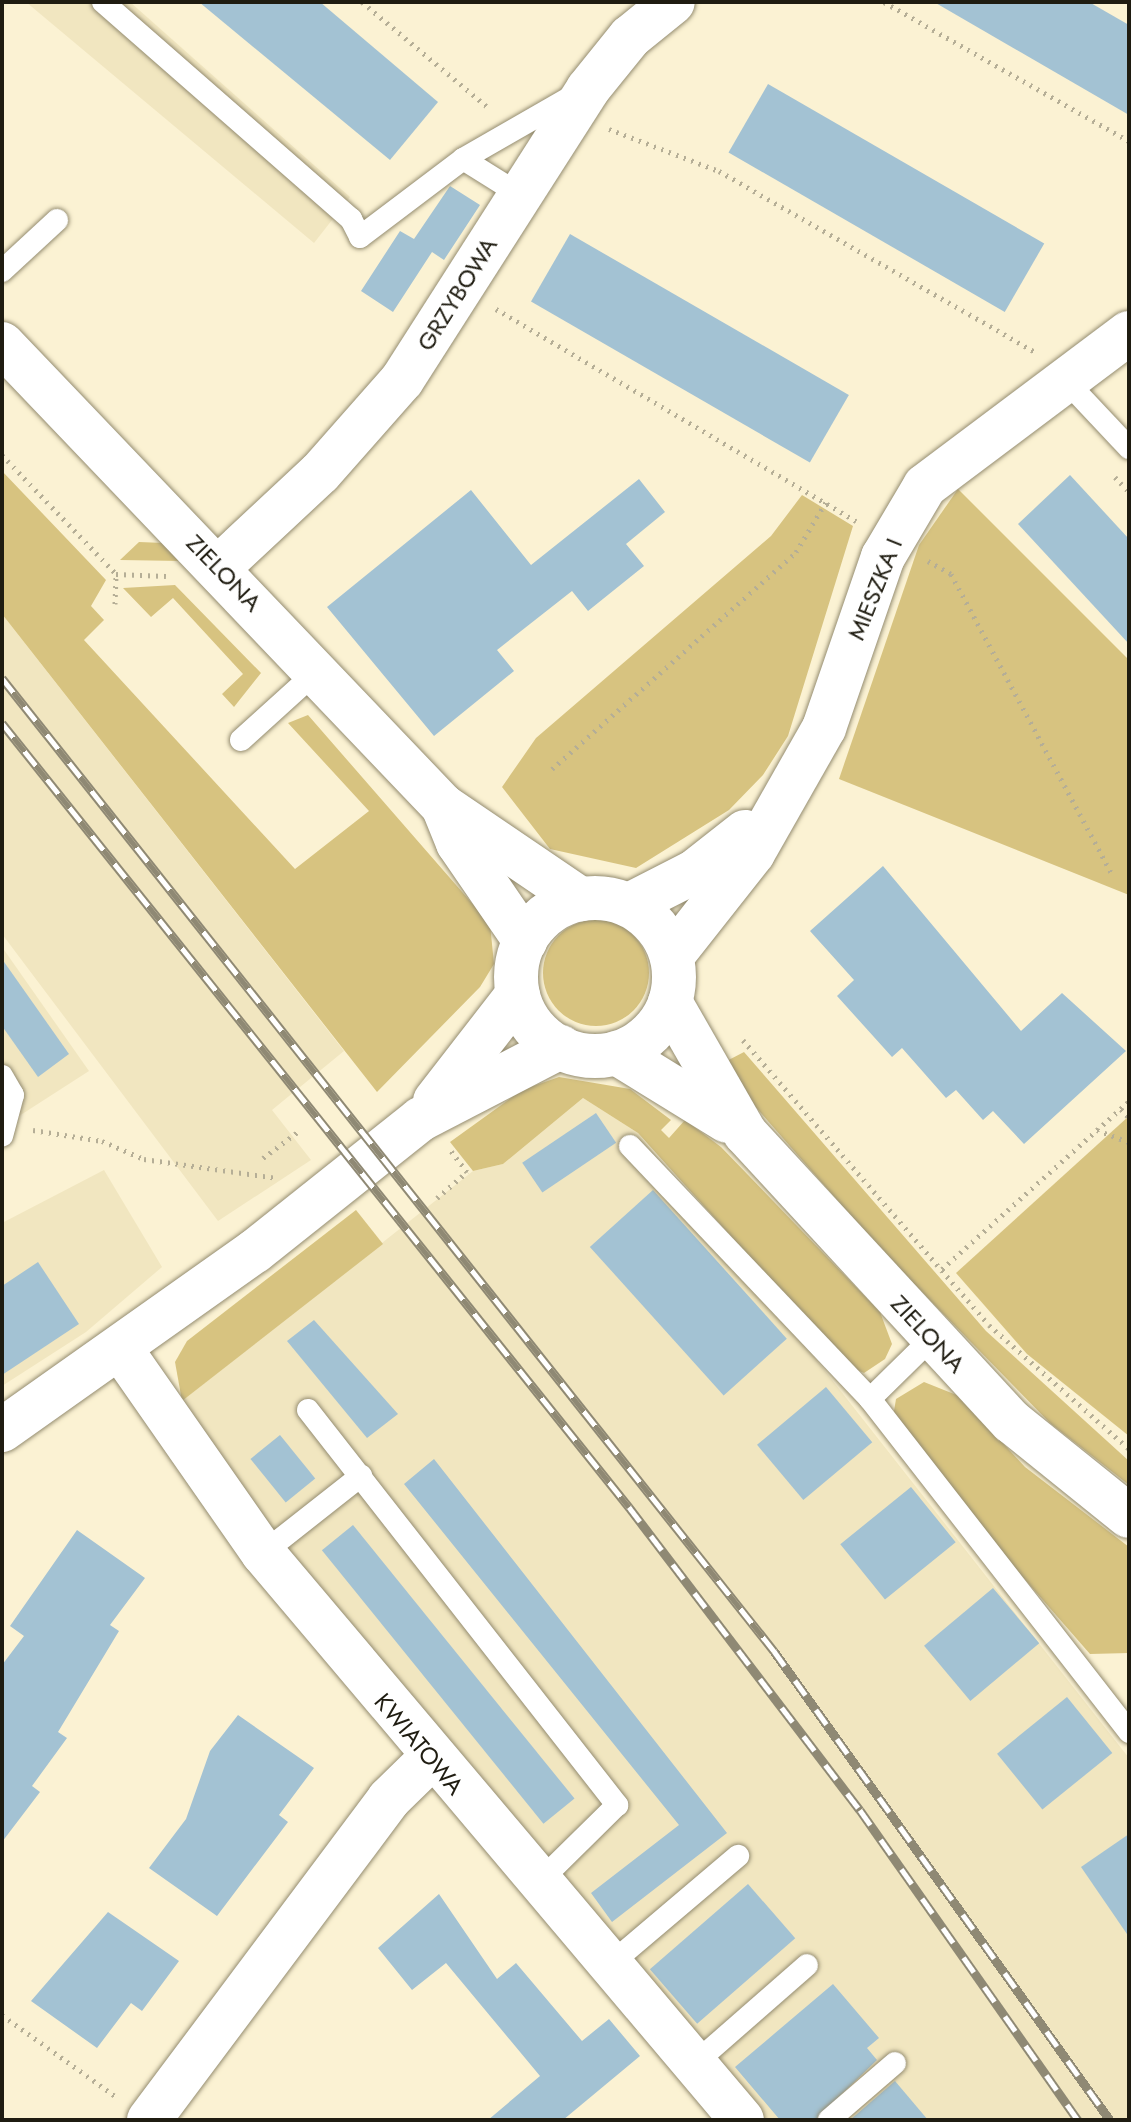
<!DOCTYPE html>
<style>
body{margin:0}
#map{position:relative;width:1131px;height:2122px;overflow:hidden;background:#fbf2d3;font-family:Jost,sans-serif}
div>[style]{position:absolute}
.built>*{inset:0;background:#f1e6c0}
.green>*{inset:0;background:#d7c380}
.round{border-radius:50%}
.building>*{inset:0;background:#a3c2d3;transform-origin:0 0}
.path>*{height:5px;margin-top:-2.5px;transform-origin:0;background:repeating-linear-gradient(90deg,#b5ae96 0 2px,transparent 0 8px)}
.roads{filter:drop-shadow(0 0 2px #948c70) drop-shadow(0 0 2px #948c70)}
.service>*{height:22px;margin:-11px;padding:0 11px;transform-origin:11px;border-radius:11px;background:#fff}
.minor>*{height:44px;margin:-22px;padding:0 22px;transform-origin:22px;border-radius:22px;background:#fff}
.secondary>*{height:44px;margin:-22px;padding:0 22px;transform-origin:22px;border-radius:22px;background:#fff}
.secondary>.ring{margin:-22px;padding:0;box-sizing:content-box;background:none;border:44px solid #fff;border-radius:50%}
.rail>*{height:9px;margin-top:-4.5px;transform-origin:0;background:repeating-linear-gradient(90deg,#fff 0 18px,#8f8974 0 36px);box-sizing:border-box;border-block:2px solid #8f8974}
span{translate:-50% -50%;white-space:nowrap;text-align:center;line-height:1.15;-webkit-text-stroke:6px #fff;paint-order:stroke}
.street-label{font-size:24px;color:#1f1c11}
.frame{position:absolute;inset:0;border:4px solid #1f1c11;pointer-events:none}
</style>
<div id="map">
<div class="built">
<div style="clip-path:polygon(26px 2px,130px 2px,350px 197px,314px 243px)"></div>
<div style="clip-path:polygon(2px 614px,344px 1051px,272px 1110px,311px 1160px,218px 1221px,2px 934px)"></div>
<div style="clip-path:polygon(2px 947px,89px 1071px,2px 1127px)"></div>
<div style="clip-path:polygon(583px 1098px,638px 1133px,1129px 1758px,1129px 2120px,760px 2120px,297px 1563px,182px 1401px,473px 1171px,503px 1164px)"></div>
<div style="clip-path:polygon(104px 1170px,162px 1267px,86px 1332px,2px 1386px,2px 1223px)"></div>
</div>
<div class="green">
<div style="clip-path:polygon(2px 471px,106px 580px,91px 606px,104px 620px,84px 640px,295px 869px,369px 811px,288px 723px,308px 715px,490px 924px,494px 964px,480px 987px,377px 1092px,2px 614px)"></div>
<div style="clip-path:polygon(958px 489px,1129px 660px,1129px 895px,839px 779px,919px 545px)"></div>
<div style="clip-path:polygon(802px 495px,853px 526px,788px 736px,763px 775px,729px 810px,636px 868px,550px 849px,502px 787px,536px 738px,771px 536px)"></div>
<div style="clip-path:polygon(139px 542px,164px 543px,181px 561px,120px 560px)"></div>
<div style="clip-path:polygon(175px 585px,261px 673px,234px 707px,222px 694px,243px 674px,173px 598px,151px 617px,123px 588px)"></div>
<div class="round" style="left:543px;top:920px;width:106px;height:106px"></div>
<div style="clip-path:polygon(744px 1052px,986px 1331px,1129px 1461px,1129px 1485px,1050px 1423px,880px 1249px,719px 1065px)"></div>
<div style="clip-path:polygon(559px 1077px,630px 1089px,671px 1120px,661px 1130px,669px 1138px,685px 1120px,721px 1147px,880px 1312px,892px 1344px,885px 1359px,864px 1373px,848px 1366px,638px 1133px,583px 1098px,503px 1164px,473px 1171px,450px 1142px,522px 1090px)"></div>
<div style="clip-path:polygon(1129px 1116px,1129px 1436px,1027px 1354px,956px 1273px)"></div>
<div style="clip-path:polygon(356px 1210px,383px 1244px,182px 1401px,175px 1362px,187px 1341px)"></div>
<div style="clip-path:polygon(924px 1382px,959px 1396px,1025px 1467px,1129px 1547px,1129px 1653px,1090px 1654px,906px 1443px,893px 1417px,896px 1399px)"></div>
</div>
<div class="building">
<div style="clip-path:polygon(199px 2px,320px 2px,438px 102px,390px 160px)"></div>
<div style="clip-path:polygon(934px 2px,1089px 2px,1129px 25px,1129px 115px)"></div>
<div style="left:768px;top:84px;width:319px;height:79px;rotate:30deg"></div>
<div style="clip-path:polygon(450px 186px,480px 205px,444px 260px,432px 252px,393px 312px,361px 291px,400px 231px,414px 239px)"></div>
<div style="left:570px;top:234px;width:322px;height:78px;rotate:30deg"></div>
<div style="clip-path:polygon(1070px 475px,1129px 539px,1129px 644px,1018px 524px)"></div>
<div style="clip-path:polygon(639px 479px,665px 512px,626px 544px,644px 566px,588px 611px,572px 591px,497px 650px,514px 671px,434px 736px,327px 607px,471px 490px,531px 565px)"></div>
<div style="clip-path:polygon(883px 866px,1021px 1031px,1062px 993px,1126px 1051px,1024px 1144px,993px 1111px,983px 1120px,956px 1090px,946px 1098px,902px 1048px,892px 1057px,837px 996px,854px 980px,810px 931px)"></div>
<div style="clip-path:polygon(2px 959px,69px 1054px,38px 1077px,2px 1026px)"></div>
<div style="left:596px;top:1113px;width:36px;height:89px;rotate:56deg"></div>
<div style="left:653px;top:1190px;width:200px;height:85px;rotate:48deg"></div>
<div style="clip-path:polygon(38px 1262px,79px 1324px,2px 1375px,2px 1286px)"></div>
<div style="clip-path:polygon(314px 1320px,398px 1414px,367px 1438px,287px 1341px)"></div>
<div style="left:826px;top:1387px;width:72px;height:90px;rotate:50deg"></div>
<div style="left:280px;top:1435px;width:56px;height:38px;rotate:51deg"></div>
<div style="clip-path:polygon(434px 1459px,727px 1833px,612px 1922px,591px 1893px,679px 1825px,404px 1484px)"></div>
<div style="left:911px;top:1487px;width:71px;height:91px;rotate:51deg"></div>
<div style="left:353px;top:1525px;width:352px;height:40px;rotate:51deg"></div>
<div style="clip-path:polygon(77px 1530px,145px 1578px,110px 1625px,119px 1631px,58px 1732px,67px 1738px,32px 1786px,40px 1792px,2px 1842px,2px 1665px,24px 1636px,10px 1626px)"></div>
<div style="left:993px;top:1588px;width:72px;height:90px;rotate:50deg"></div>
<div style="left:1067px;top:1697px;width:72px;height:90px;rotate:51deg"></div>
<div style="clip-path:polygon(238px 1715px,314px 1768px,279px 1815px,288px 1822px,217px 1916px,149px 1868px,186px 1819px,210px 1751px)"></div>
<div style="clip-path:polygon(1129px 1834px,1129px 1937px,1081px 1867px)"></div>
<div style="left:748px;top:1884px;width:72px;height:130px;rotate:49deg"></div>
<div style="clip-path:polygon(439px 1894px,497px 1979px,516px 1963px,582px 2041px,609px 2019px,640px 2056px,563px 2120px,488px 2120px,540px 2076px,446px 1963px,412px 1990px,378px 1948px)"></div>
<div style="clip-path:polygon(108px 1912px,179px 1961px,142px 2011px,131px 2003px,97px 2048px,31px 2001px)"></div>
<div style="clip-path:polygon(833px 1984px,879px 2038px,867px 2048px,877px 2060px,815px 2120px,780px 2120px,735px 2067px)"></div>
<div style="clip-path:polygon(895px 2081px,928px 2120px,850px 2120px)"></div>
</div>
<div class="path">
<div style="left:362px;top:2px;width:167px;rotate:39.9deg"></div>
<div style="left:884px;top:2px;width:282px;rotate:29.6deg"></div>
<div style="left:609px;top:129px;width:118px;rotate:20.9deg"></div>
<div style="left:719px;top:171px;width:364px;rotate:29.8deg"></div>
<div style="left:496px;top:309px;width:418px;rotate:30.5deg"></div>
<div style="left:2px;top:455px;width:165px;rotate:46.2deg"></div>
<div style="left:116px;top:574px;width:50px;rotate:2.3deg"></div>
<div style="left:1115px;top:477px;width:21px;rotate:47deg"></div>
<div style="left:928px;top:561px;width:26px;rotate:29deg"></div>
<div style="left:951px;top:574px;width:340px;rotate:61.8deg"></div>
<div style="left:115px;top:604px;width:30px;rotate:-88deg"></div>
<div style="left:552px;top:769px;width:327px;rotate:-41.6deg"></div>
<div style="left:796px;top:552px;width:58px;rotate:-59deg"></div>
<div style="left:743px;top:1040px;width:376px;rotate:49.2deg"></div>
<div style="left:989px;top:1325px;width:187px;rotate:41.5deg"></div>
<div style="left:1121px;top:1109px;width:12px;rotate:48deg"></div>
<div style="left:33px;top:1130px;width:70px;rotate:9.1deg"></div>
<div style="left:102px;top:1141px;width:46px;rotate:23.2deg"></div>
<div style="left:144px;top:1159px;width:134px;rotate:8.1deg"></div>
<div style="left:1097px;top:1130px;width:34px;rotate:21deg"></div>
<div style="left:263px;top:1158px;width:45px;rotate:-36.9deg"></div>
<div style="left:437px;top:1198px;width:40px;rotate:-41deg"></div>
<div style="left:467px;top:1172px;width:30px;rotate:-127deg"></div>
<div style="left:942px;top:1269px;width:251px;rotate:-41.9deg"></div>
<div style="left:2px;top:2015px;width:139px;rotate:35.6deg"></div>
</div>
<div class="roads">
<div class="service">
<div style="left:103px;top:2px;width:330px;rotate:41.2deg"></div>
<div style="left:351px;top:219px;width:20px;rotate:63deg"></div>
<div style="left:360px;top:237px;width:129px;rotate:-37.1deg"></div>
<div style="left:463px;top:159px;width:66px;rotate:32deg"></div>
<div style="left:463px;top:159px;width:130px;rotate:-29.9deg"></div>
<div style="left:2px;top:271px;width:75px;rotate:-42.8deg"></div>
<div style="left:1066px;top:381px;width:92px;rotate:46.8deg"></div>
<div style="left:241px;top:740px;width:103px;rotate:-42.2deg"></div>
<div style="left:2px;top:1076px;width:22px;rotate:60deg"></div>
<div style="left:13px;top:1095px;width:42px;rotate:105deg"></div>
<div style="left:630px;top:1146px;width:349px;rotate:46.5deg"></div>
<div style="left:870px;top:1399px;width:422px;rotate:52.1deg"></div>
<div style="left:870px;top:1399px;width:87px;rotate:-44.5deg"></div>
<div style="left:308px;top:1410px;width:502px;rotate:51.96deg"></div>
<div style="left:617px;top:1805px;width:112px;rotate:135.4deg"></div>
<div style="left:263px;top:1553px;width:125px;rotate:-38.2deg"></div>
<div style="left:607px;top:1967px;width:172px;rotate:-40.3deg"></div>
<div style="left:694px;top:2064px;width:150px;rotate:-41.2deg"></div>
<div style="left:829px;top:2120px;width:87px;rotate:-40.8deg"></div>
</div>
<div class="minor">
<div style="left:2px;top:344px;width:639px;rotate:46.33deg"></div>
<div style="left:443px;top:806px;width:166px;rotate:34.2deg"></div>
<div style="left:218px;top:568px;width:139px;rotate:-43deg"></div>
<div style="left:320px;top:473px;width:124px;rotate:-48.6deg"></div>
<div style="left:402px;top:380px;width:345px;rotate:-57.4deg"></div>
<div style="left:588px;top:89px;width:67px;rotate:-51.1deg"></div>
<div style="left:630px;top:37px;width:55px;rotate:-39.1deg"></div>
<div style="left:443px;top:806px;width:40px;rotate:68deg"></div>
<div style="left:458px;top:843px;width:119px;rotate:55.6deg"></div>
<div style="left:629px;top:905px;width:73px;rotate:-26.9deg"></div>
<div style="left:694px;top:872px;width:65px;rotate:-38.1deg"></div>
<div style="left:672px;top:956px;width:131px;rotate:-51.8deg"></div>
<div style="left:753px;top:853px;width:144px;rotate:-60.4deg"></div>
<div style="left:824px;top:728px;width:181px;rotate:-71deg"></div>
<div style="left:883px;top:557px;width:82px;rotate:-59.4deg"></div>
<div style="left:925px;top:486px;width:255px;rotate:-36.9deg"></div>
<div style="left:120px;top:1348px;width:250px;rotate:55.1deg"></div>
<div style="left:263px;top:1553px;width:742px;rotate:49.81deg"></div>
<div style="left:149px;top:2120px;width:401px;rotate:-53.2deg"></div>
<div style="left:389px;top:1799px;width:59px;rotate:-44.3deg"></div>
</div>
<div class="secondary">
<div class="ring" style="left:516px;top:898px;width:114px;height:114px"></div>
<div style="left:670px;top:1002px;width:151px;rotate:60.2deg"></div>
<div style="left:745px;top:1133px;width:393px;rotate:47.3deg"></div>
<div style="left:1012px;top:1422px;width:150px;rotate:38.8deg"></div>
<div style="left:617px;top:1053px;width:129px;rotate:31.7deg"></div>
<div style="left:435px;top:1101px;width:135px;rotate:-52.2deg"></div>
<div style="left:2px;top:1430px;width:310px;rotate:-35.3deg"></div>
<div style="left:255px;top:1251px;width:212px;rotate:-38.5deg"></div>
<div style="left:421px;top:1119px;width:157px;rotate:-27.4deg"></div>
</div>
</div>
<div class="rail">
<div style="left:2px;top:678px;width:1242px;rotate:51.57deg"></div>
<div style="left:774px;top:1651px;width:577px;rotate:54.38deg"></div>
<div style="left:2px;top:723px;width:1004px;rotate:51.35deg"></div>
<div style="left:629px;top:1507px;width:381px;rotate:52.7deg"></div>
<div style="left:860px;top:1810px;width:379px;rotate:54.9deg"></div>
</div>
<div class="street-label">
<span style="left:457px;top:294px;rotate:-58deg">GRZYBOWA</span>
<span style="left:224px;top:573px;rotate:46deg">ZIELONA</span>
<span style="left:875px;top:589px;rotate:-68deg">MIESZKA I</span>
<span style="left:928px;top:1334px;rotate:47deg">ZIELONA</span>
<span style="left:419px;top:1744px;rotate:50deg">KWIATOWA</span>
</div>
<div class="frame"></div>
</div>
